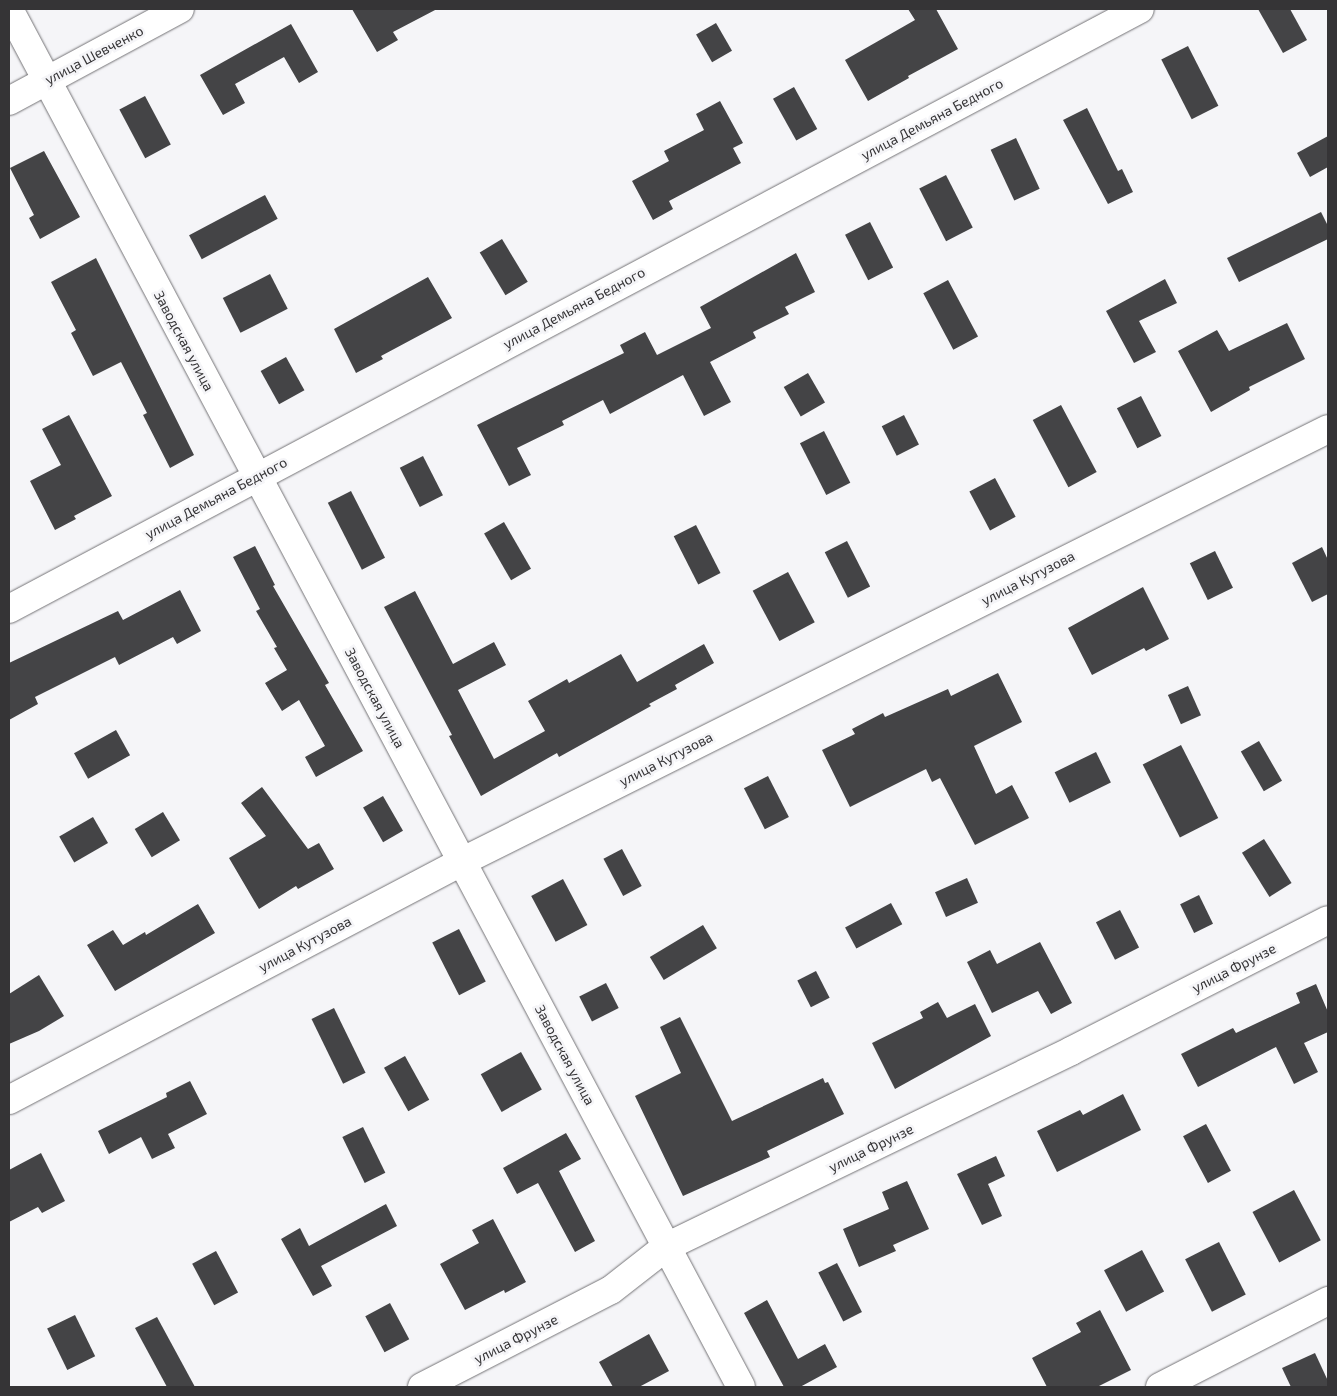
<!DOCTYPE html>
<meta charset="utf-8">
<style>
body{margin:0}
#map{position:relative;width:1337px;height:1396px;overflow:hidden;background:#f5f5f8;font-family:"Exo 2",sans-serif}
div>[style]{position:absolute}
.building>*{inset:0;background:#444446;transform-origin:0 0}
.roads{filter:drop-shadow(0 0 1px #747376) drop-shadow(0 0 1px #747376)}
.minor>*{height:28px;margin:-14px;padding:0 14px;transform-origin:14px;border-radius:14px;background:#fff}
span{translate:-50% -50%;white-space:nowrap;text-align:center;line-height:1.15;-webkit-text-stroke:5px #f5f5f8;paint-order:stroke}
.street-label{font-size:14px;color:#353436}
.frame{position:absolute;inset:0;border:10px solid #353436;pointer-events:none}
</style>
<div id="map">
<div class="building">
<div style="clip-path:polygon(352px 9px,437px 9px,393px 32px,398px 40px,377px 52px)"></div>
<div style="clip-path:polygon(908px 9px,936px 9px,958px 49px,908px 76px,909px 78px,868px 101px,845px 60px,915px 20px)"></div>
<div style="clip-path:polygon(1258px 9px,1290px 9px,1307px 40px,1283px 53px)"></div>
<div style="left:716px;top:23px;width:32px;height:23px;rotate:60deg"></div>
<div style="clip-path:polygon(291px 24px,318px 72px,299px 83px,284px 57px,235px 84px,245px 103px,223px 115px,200px 75px)"></div>
<div style="left:1188px;top:46px;width:67px;height:30px;rotate:63deg"></div>
<div style="left:794px;top:87px;width:48px;height:24px;rotate:61deg"></div>
<div style="left:145px;top:96px;width:55px;height:29px;rotate:62deg"></div>
<div style="clip-path:polygon(720px 101px,743px 143px,733px 148px,741px 163px,669px 201px,673px 209px,653px 220px,632px 181px,669px 161px,664px 151px,704px 130px,696px 114px)"></div>
<div style="clip-path:polygon(1087px 108px,1118px 171px,1122px 169px,1133px 192px,1108px 204px,1063px 120px)"></div>
<div style="clip-path:polygon(1328px 136px,1328px 167px,1310px 177px,1297px 153px)"></div>
<div style="left:1016px;top:138px;width:56px;height:28px;rotate:65deg"></div>
<div style="clip-path:polygon(44px 151px,80px 217px,40px 239px,29px 218px,34px 215px,10px 168px)"></div>
<div style="left:946px;top:175px;width:59px;height:30px;rotate:63deg"></div>
<div style="left:265px;top:195px;width:27px;height:86px;rotate:62deg"></div>
<div style="clip-path:polygon(1321px 212px,1328px 226px,1328px 239px,1239px 282px,1227px 258px)"></div>
<div style="left:870px;top:222px;width:51px;height:28px;rotate:63deg"></div>
<div style="left:502px;top:239px;width:50px;height:26px;rotate:59deg"></div>
<div style="clip-path:polygon(796px 253px,815px 292px,785px 307px,789px 314px,753px 332px,756px 338px,710px 362px,731px 402px,704px 416px,683px 375px,610px 414px,603px 400px,562px 421px,564px 425px,517px 448px,531px 475px,509px 486px,477px 425px,624px 353px,620px 345px,645px 332px,657px 355px,711px 328px,700px 307px)"></div>
<div style="clip-path:polygon(96px 258px,194px 455px,170px 468px,143px 415px,147px 413px,121px 362px,93px 376px,71px 333px,76px 330px,51px 282px)"></div>
<div style="left:270px;top:274px;width:39px;height:53px;rotate:63deg"></div>
<div style="clip-path:polygon(428px 277px,452px 318px,381px 356px,383px 359px,356px 373px,334px 329px)"></div>
<div style="clip-path:polygon(1165px 279px,1177px 303px,1139px 321px,1156px 352px,1134px 363px,1106px 311px)"></div>
<div style="left:948px;top:280px;width:64px;height:28px;rotate:62deg"></div>
<div style="clip-path:polygon(1287px 323px,1305px 359px,1249px 387px,1250px 390px,1211px 412px,1178px 351px,1217px 330px,1229px 351px)"></div>
<div style="left:286px;top:357px;width:38px;height:29px;rotate:61deg"></div>
<div style="left:808px;top:373px;width:34px;height:28px;rotate:60deg"></div>
<div style="left:1141px;top:396px;width:45px;height:27px;rotate:63deg"></div>
<div style="left:1061px;top:405px;width:76px;height:32px;rotate:62deg"></div>
<div style="clip-path:polygon(69px 415px,112px 496px,74px 516px,76px 519px,55px 530px,30px 481px,61px 465px,42px 429px)"></div>
<div style="left:904px;top:415px;width:33px;height:25px;rotate:63deg"></div>
<div style="left:824px;top:431px;width:58px;height:27px;rotate:63deg"></div>
<div style="left:423px;top:456px;width:44px;height:26px;rotate:63deg"></div>
<div style="left:995px;top:478px;width:44px;height:29px;rotate:62deg"></div>
<div style="left:351px;top:491px;width:75px;height:26px;rotate:63deg"></div>
<div style="left:504px;top:522px;width:54px;height:23px;rotate:60deg"></div>
<div style="left:696px;top:525px;width:54px;height:25px;rotate:63deg"></div>
<div style="left:847px;top:541px;width:51px;height:25px;rotate:63deg"></div>
<div style="clip-path:polygon(255px 546px,275px 585px,273px 586px,329px 683px,325px 685px,363px 751px,316px 777px,305px 757px,325px 746px,299px 700px,282px 711px,265px 683px,287px 670px,274px 648px,277px 647px,256px 611px,260px 609px,233px 557px)"></div>
<div style="clip-path:polygon(1322px 547px,1328px 560px,1328px 594px,1312px 602px,1292px 563px)"></div>
<div style="left:1215px;top:551px;width:41px;height:28px;rotate:64deg"></div>
<div style="left:788px;top:572px;width:57px;height:40px;rotate:62deg"></div>
<div style="clip-path:polygon(1143px 587px,1169px 639px,1146px 651px,1144px 648px,1092px 675px,1068px 628px)"></div>
<div style="clip-path:polygon(180px 590px,201px 631px,177px 644px,173px 637px,119px 665px,115px 657px,35px 697px,38px 704px,9px 720px,9px 663px,118px 611px,123px 620px)"></div>
<div style="clip-path:polygon(415px 591px,453px 664px,494px 642px,506px 665px,458px 690px,494px 759px,545px 731px,528px 701px,567px 679px,569px 683px,621px 654px,637px 682px,704px 644px,714px 663px,675px 685px,677px 689px,649px 704px,651px 706px,559px 757px,557px 753px,481px 796px,449px 736px,452px 735px,384px 607px)"></div>
<div style="clip-path:polygon(998px 673px,1022px 722px,974px 746px,996px 794px,1012px 785px,1029px 818px,975px 845px,940px 778px,932px 782px,926px 769px,850px 807px,822px 750px,855px 734px,852px 729px,883px 713px,885px 717px,948px 689px,951px 696px)"></div>
<div style="left:1188px;top:686px;width:32px;height:22px;rotate:66deg"></div>
<div style="left:116px;top:730px;width:29px;height:48px;rotate:61deg"></div>
<div style="left:1259px;top:741px;width:46px;height:21px;rotate:60deg"></div>
<div style="left:1181px;top:745px;width:82px;height:43px;rotate:63deg"></div>
<div style="left:1096px;top:752px;width:34px;height:46px;rotate:64deg"></div>
<div style="left:768px;top:776px;width:46px;height:27px;rotate:63deg"></div>
<div style="clip-path:polygon(262px 787px,308px 849px,319px 843px,334px 869px,298px 889px,296px 886px,259px 909px,229px 858px,266px 836px,241px 803px)"></div>
<div style="left:383px;top:796px;width:40px;height:23px;rotate:60deg"></div>
<div style="left:163px;top:812px;width:33px;height:33px;rotate:59deg"></div>
<div style="left:93px;top:817px;width:30px;height:39px;rotate:60deg"></div>
<div style="left:1264px;top:839px;width:52px;height:26px;rotate:58deg"></div>
<div style="left:622px;top:849px;width:42px;height:21px;rotate:62deg"></div>
<div style="left:967px;top:878px;width:27px;height:35px;rotate:66deg"></div>
<div style="left:563px;top:879px;width:52px;height:36px;rotate:62deg"></div>
<div style="left:1199px;top:895px;width:32px;height:21px;rotate:64deg"></div>
<div style="left:891px;top:903px;width:24px;height:52px;rotate:62deg"></div>
<div style="clip-path:polygon(198px 904px,215px 933px,115px 991px,87px 945px,113px 930px,123px 945px,145px 932px,146px 935px)"></div>
<div style="left:1120px;top:910px;width:42px;height:27px;rotate:63deg"></div>
<div style="left:703px;top:925px;width:27px;height:62px;rotate:59deg"></div>
<div style="left:459px;top:929px;width:59px;height:30px;rotate:63deg"></div>
<div style="clip-path:polygon(1040px 942px,1072px 1003px,1051px 1014px,1038px 991px,992px 1013px,967px 962px,990px 950px,997px 964px)"></div>
<div style="left:816px;top:971px;width:30px;height:21px;rotate:63deg"></div>
<div style="clip-path:polygon(39px 975px,64px 1016px,39px 1031px,9px 1044px,9px 994px)"></div>
<div style="left:606px;top:983px;width:28px;height:30px;rotate:63deg"></div>
<div style="clip-path:polygon(1316px 984px,1328px 1012px,1328px 1032px,1304px 1043px,1318px 1072px,1294px 1084px,1276px 1047px,1198px 1087px,1181px 1054px,1233px 1028px,1236px 1033px,1300px 1003px,1296px 993px)"></div>
<div style="clip-path:polygon(938px 1002px,947px 1018px,975px 1004px,991px 1036px,895px 1089px,872px 1043px,923px 1018px,920px 1012px)"></div>
<div style="left:334px;top:1008px;width:72px;height:25px;rotate:64deg"></div>
<div style="clip-path:polygon(680px 1017px,732px 1121px,823px 1078px,825px 1083px,828px 1082px,844px 1114px,767px 1151px,770px 1157px,683px 1196px,635px 1096px,681px 1073px,660px 1027px)"></div>
<div style="left:521px;top:1052px;width:43px;height:46px;rotate:61deg"></div>
<div style="left:405px;top:1056px;width:50px;height:24px;rotate:61deg"></div>
<div style="clip-path:polygon(190px 1081px,207px 1114px,168px 1134px,175px 1148px,152px 1159px,141px 1137px,109px 1154px,98px 1131px,167px 1097px,166px 1093px)"></div>
<div style="clip-path:polygon(1123px 1094px,1141px 1130px,1057px 1172px,1037px 1131px,1080px 1110px,1083px 1115px)"></div>
<div style="left:1206px;top:1124px;width:53px;height:26px;rotate:62deg"></div>
<div style="left:363px;top:1127px;width:51px;height:23px;rotate:64deg"></div>
<div style="clip-path:polygon(566px 1133px,581px 1159px,559px 1171px,595px 1241px,575px 1252px,538px 1183px,517px 1194px,503px 1168px)"></div>
<div style="clip-path:polygon(41px 1153px,65px 1201px,42px 1213px,38px 1207px,9px 1222px,9px 1170px)"></div>
<div style="clip-path:polygon(996px 1156px,1005px 1176px,988px 1184px,1002px 1216px,982px 1225px,957px 1174px)"></div>
<div style="clip-path:polygon(907px 1181px,929px 1229px,893px 1245px,896px 1251px,859px 1267px,843px 1229px,889px 1209px,882px 1192px)"></div>
<div style="left:1294px;top:1190px;width:57px;height:47px;rotate:62deg"></div>
<div style="clip-path:polygon(386px 1204px,397px 1226px,321px 1266px,332px 1286px,313px 1296px,281px 1239px,300px 1228px,309px 1246px)"></div>
<div style="clip-path:polygon(493px 1219px,526px 1282px,505px 1293px,504px 1290px,465px 1310px,440px 1264px,479px 1243px,472px 1230px)"></div>
<div style="left:1219px;top:1242px;width:59px;height:38px;rotate:63deg"></div>
<div style="left:1142px;top:1250px;width:47px;height:43px;rotate:62deg"></div>
<div style="left:216px;top:1251px;width:47px;height:27px;rotate:62deg"></div>
<div style="left:837px;top:1263px;width:55px;height:21px;rotate:63deg"></div>
<div style="clip-path:polygon(767px 1300px,798px 1359px,825px 1344px,837px 1367px,800px 1387px,784px 1387px,744px 1313px)"></div>
<div style="left:390px;top:1303px;width:41px;height:28px;rotate:62deg"></div>
<div style="clip-path:polygon(1100px 1310px,1131px 1370px,1097px 1387px,1047px 1387px,1032px 1358px,1081px 1332px,1076px 1323px)"></div>
<div style="left:75px;top:1315px;width:46px;height:31px;rotate:64deg"></div>
<div style="clip-path:polygon(157px 1317px,195px 1387px,167px 1387px,135px 1328px)"></div>
<div style="clip-path:polygon(649px 1334px,669px 1371px,639px 1387px,613px 1387px,599px 1362px)"></div>
<div style="clip-path:polygon(1315px 1353px,1328px 1381px,1328px 1387px,1291px 1387px,1282px 1368px)"></div>
</div>
<div class="roads">
<div class="minor">
<div style="left:9px;top:9px;width:1560px;rotate:62.02deg"></div>
<div style="left:9px;top:101px;width:194px;rotate:-28.3deg"></div>
<div style="left:9px;top:609px;width:1280px;rotate:-27.95deg"></div>
<div style="left:9px;top:1100px;width:513px;rotate:-27.76deg"></div>
<div style="left:463px;top:861px;width:967px;rotate:-26.54deg"></div>
<div style="left:422px;top:1387px;width:212px;rotate:-27.2deg"></div>
<div style="left:611px;top:1290px;width:70px;rotate:-38deg"></div>
<div style="left:666px;top:1247px;width:450px;rotate:-25.8deg"></div>
<div style="left:1071px;top:1051px;width:288px;rotate:-27deg"></div>
<div style="left:1160px;top:1387px;width:189px;rotate:-27.1deg"></div>
</div>
</div>
<div class="street-label">
<span style="left:94px;top:55px;rotate:-28deg">улица Шевченко</span>
<span style="left:932px;top:119px;rotate:-28deg">улица Демьяна Бедного</span>
<span style="left:574px;top:308px;rotate:-28deg">улица Демьяна Бедного</span>
<span style="left:184px;top:341px;rotate:62deg">Заводская улица</span>
<span style="left:216px;top:498px;rotate:-28deg">улица Демьяна Бедного</span>
<span style="left:1028px;top:578px;rotate:-27deg">улица Кутузова</span>
<span style="left:375px;top:698px;rotate:62deg">Заводская улица</span>
<span style="left:666px;top:759px;rotate:-27deg">улица Кутузова</span>
<span style="left:305px;top:944px;rotate:-28deg">улица Кутузова</span>
<span style="left:1234px;top:968px;rotate:-27deg">улица Фрунзе</span>
<span style="left:565px;top:1055px;rotate:62deg">Заводская улица</span>
<span style="left:871px;top:1148px;rotate:-26deg">улица Фрунзе</span>
<span style="left:516px;top:1339px;rotate:-27deg">улица Фрунзе</span>
</div>
<div class="frame"></div>
</div>
